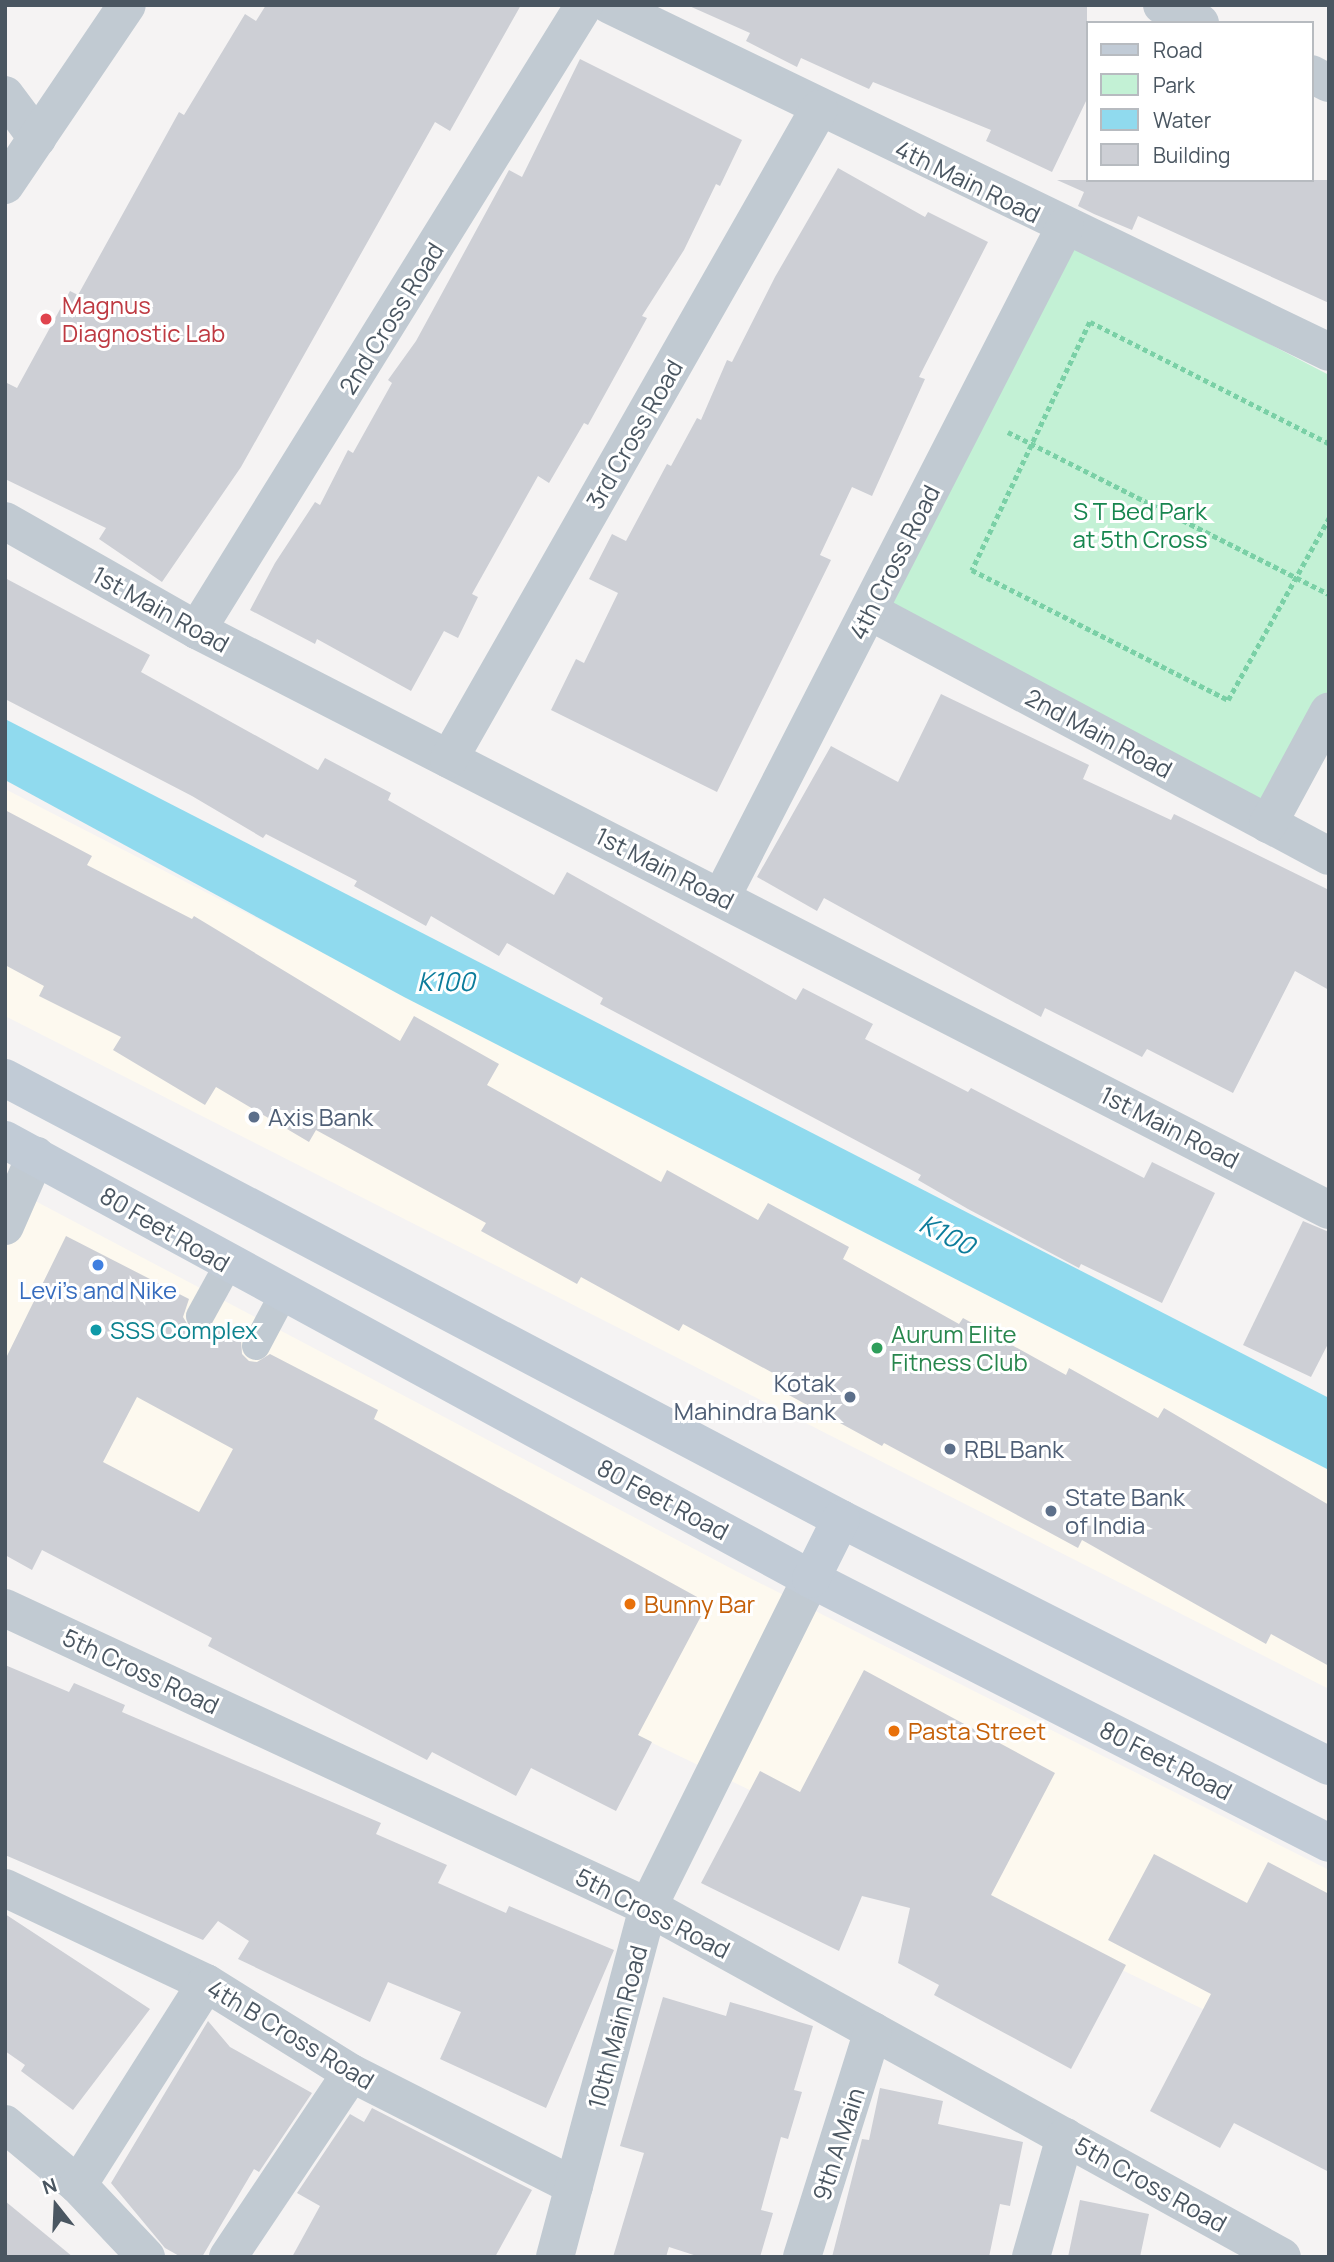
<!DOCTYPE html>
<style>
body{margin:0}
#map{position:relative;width:1334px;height:2262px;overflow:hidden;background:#f5f3f3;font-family:Manrope,sans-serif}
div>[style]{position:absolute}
.commercial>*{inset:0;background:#fdf9ef}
.green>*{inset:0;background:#c3f1d5}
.water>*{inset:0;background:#90daee}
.building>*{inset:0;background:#cdcfd5}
.path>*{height:4.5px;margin-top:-2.25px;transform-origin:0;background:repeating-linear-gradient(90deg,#7ad0a6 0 5px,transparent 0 8.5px)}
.lane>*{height:28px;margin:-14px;padding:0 14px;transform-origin:14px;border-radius:14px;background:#c1cad2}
.street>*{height:38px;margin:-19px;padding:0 19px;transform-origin:19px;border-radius:19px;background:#c1cad2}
.secondary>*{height:38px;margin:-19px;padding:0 19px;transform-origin:19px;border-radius:19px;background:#c1cbd6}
.dots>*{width:19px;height:19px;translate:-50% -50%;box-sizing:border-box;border:4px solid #fff;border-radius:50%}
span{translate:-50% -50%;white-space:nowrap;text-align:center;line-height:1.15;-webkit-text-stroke:6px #fff;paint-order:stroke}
.street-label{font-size:24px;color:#4a5661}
.health-label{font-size:24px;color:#be3a42}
.left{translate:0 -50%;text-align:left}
.park-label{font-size:24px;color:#17864f}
.service-label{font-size:24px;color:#4e5e75}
.right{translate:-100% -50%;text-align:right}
.shop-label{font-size:24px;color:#366cbe}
.culture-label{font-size:24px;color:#0d838f}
.leisure-label{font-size:24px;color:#27864d}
.food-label{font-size:24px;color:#c56008}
.water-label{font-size:26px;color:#0c7c9b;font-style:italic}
.frame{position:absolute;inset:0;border:7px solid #4a5661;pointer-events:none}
.legend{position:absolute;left:1086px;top:21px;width:228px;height:161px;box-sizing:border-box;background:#fff;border:2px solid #b7bbc0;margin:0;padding:9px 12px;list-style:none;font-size:21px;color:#4a5661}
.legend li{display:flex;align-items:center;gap:14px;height:35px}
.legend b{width:35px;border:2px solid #b7bbc0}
.north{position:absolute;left:21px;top:2171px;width:70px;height:70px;-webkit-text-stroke:5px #fff;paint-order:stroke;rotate:342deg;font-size:19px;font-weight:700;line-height:28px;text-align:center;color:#4a5661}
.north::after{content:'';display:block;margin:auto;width:24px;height:32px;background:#4a5661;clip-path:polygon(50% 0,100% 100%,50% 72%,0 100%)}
</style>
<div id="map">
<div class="commercial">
<div style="clip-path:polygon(5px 789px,1329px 1470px,1329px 1689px,5px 1016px)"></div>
<div style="clip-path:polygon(5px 1185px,734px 1570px,1329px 1870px,1329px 2070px,5px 1430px)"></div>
</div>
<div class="green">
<div style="clip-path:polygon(1076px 243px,1329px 375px,1329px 702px,1272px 809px,883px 605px)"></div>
</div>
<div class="water">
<div style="clip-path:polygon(5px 719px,1329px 1398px,1329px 1470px,404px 997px,5px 780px)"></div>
</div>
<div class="building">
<div style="clip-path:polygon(266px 5px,521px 5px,450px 131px,435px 122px,241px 467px,162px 582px,99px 539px,106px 528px,5px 479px,5px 382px,17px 388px,70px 291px,78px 295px,179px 112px,184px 115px,245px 14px,256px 21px)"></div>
<div style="clip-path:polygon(687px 5px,1087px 5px,1087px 99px,1052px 172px,986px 141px,991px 130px,873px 82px,869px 89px,801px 58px,797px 67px,746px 41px,750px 33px)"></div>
<div style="clip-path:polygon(580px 59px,742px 140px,720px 186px,716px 184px,684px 250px,642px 316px,647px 318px,588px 425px,584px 423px,549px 483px,538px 476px,472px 594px,478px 597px,458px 638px,444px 631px,411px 691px,317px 639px,315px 644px,250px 610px,275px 563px,315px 502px,320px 505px,348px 450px,353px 453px,392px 383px,388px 380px,416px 341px,509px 170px,522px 177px)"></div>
<div style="clip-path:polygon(838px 168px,925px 217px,928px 212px,988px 242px,919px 377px,925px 379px,872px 496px,852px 487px,820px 555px,831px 560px,717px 792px,551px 710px,576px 659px,584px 663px,618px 593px,589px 579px,612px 534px,626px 541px,667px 464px,671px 466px,697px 418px,701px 420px,727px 360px,732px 362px,775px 277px)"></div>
<div style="clip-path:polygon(1057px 180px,1329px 180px,1329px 303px,1138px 216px,1132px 230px,1094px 214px,1078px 206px,1084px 192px)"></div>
<div style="clip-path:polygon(5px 578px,150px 655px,141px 672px,318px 770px,325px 758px,391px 793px,388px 800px,554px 895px,567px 872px,796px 1000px,803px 988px,873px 1024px,865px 1039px,968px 1092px,971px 1088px,1144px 1178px,1152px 1162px,1215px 1193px,1162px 1303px,1081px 1264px,1079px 1268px,968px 1209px,918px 1180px,921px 1175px,600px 1004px,603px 998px,507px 943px,499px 956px,431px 916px,426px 926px,354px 886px,357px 881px,266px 834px,263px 838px,192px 796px,5px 699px)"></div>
<div style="clip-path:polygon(941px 694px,1089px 765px,1083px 779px,1171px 820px,1174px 814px,1329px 890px,1329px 990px,1295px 971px,1233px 1093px,1147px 1049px,1142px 1057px,1045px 1008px,1041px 1017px,824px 898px,817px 911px,757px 877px,831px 746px,898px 782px)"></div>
<div style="clip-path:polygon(5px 810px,92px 856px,87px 865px,192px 919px,194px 916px,400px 1041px,414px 1016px,499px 1064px,487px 1085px,661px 1182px,667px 1170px,758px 1220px,768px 1203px,849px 1247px,843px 1259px,959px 1324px,963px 1318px,1066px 1375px,1069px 1368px,1158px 1418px,1164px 1408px,1329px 1505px,1329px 1666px,1271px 1634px,1266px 1644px,1082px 1540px,1078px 1548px,884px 1443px,882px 1446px,787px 1394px,793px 1384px,683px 1324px,679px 1331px,581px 1277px,577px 1284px,481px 1231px,486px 1223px,316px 1130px,309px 1142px,216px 1087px,205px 1105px,113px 1050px,121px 1037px,39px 996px,44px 986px,5px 965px)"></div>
<div style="clip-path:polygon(1303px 1221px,1329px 1232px,1329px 1342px,1311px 1377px,1243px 1345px)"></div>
<div style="clip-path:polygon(evenodd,66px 1236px,189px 1299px,183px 1317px,191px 1330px,201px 1333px,214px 1324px,241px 1339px,242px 1354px,249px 1361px,257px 1362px,270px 1354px,378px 1410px,374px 1419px,708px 1603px,638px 1735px,652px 1742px,616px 1811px,531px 1768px,516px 1796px,432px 1752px,427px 1760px,208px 1646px,212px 1638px,42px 1550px,32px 1570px,5px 1555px,5px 1360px,66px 1236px,137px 1397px,233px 1449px,199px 1512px,103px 1462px,137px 1397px)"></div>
<div style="clip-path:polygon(5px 1665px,69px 1692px,74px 1683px,125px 1705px,122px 1712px,381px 1823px,376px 1834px,447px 1865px,438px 1883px,506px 1913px,509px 1906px,614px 1950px,546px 2108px,440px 2059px,461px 2012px,388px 1982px,370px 2022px,238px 1959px,249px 1941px,218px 1921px,203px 1940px,5px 1855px)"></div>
<div style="clip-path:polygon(864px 1670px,1055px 1773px,991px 1895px,1126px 1965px,1071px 2069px,934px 1995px,939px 1985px,898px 1963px,910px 1908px,862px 1896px,839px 1951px,701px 1883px,760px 1771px,800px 1792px)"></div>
<div style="clip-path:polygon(1154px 1854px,1247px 1903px,1268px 1862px,1329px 1894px,1329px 2172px,1234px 2123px,1220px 2148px,1150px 2111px,1211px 1994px,1108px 1940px)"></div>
<div style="clip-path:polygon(5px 1914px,150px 2009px,73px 2110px,21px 2071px,25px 2065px,5px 2051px)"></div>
<div style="clip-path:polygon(663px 1997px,726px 2016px,730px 2002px,813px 2026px,794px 2090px,802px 2092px,788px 2139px,781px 2137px,761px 2210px,773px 2213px,760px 2257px,700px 2257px,669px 2247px,666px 2257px,613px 2257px,644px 2153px,620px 2146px)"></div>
<div style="clip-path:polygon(208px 2021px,230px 2047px,312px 2093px,259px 2172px,254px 2169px,202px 2257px,181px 2257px,165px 2248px,111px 2183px)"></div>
<div style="clip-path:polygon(880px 2088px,943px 2101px,938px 2124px,1023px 2142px,1010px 2206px,1000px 2204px,989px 2257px,832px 2257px,862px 2139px,869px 2140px)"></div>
<div style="clip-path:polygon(372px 2108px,532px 2190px,495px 2257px,292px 2257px,320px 2206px,297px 2193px,350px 2114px,364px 2122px)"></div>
<div style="clip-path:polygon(1080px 2200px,1149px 2214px,1140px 2257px,1068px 2257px)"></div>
<div style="clip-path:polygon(5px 2201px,73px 2257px,5px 2257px)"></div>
</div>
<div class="path">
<div style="left:1008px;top:432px;width:360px;rotate:26.8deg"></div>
<div style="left:1329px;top:444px;width:268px;rotate:-153deg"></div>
<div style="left:1090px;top:322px;width:275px;rotate:115.4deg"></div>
<div style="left:972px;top:570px;width:287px;rotate:26.9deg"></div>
<div style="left:1228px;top:700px;width:208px;rotate:-61deg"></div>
</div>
<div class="lane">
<div style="left:200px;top:1316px;width:58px;rotate:-61.2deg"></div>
<div style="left:256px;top:1346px;width:58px;rotate:-62.1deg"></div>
</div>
<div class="street">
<div style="left:610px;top:5px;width:798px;rotate:25.76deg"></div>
<div style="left:1162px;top:5px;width:42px;rotate:25.3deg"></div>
<div style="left:1311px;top:74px;width:20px;rotate:27deg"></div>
<div style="left:5px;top:95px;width:54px;rotate:53.3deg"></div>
<div style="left:5px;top:185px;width:217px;rotate:-55.9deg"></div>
<div style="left:5px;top:521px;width:221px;rotate:29.6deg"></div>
<div style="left:197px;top:630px;width:1272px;rotate:27.13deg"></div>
<div style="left:869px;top:611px;width:521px;rotate:28.04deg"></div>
<div style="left:197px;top:630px;width:735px;rotate:-58.23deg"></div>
<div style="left:449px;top:759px;width:748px;rotate:-60.35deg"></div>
<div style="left:1268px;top:824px;width:128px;rotate:-61.6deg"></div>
<div style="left:722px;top:896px;width:752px;rotate:-62.86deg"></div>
<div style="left:5px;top:1226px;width:77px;rotate:-66.4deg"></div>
<div style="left:5px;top:1608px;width:709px;rotate:24.94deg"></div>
<div style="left:648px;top:1907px;width:724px;rotate:28.9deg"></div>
<div style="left:5px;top:1888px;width:222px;rotate:25.3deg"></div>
<div style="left:206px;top:1983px;width:171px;rotate:31.8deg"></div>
<div style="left:351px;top:2073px;width:250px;rotate:26.9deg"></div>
<div style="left:5px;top:2124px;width:95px;rotate:39.9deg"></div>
<div style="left:78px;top:2185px;width:99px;rotate:46.6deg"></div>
<div style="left:78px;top:2185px;width:239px;rotate:-57.6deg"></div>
<div style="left:228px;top:2257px;width:221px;rotate:-56.2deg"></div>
<div style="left:555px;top:2257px;width:362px;rotate:-75.1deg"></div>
<div style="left:648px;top:1907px;width:366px;rotate:-63.6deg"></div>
<div style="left:802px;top:2257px;width:237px;rotate:-72.6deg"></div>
<div style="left:1031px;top:2257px;width:125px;rotate:-74.2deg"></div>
</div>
<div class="secondary">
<div style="left:5px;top:1078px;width:945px;rotate:27.81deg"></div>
<div style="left:841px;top:1519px;width:547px;rotate:26.85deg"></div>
<div style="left:5px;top:1140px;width:918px;rotate:28.58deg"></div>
<div style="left:811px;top:1579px;width:581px;rotate:27.01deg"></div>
<div style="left:811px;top:1579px;width:67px;rotate:-63.4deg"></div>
</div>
<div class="dots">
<div style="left:46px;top:319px;background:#e0444e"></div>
<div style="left:254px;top:1117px;background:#5c6f8a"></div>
<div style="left:98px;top:1265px;background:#3f7fe0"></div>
<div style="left:96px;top:1330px;background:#0f9aa8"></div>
<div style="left:877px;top:1348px;background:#2e9e5b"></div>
<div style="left:850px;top:1397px;background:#5c6f8a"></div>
<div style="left:950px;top:1449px;background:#5c6f8a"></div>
<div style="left:1051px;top:1511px;background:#5c6f8a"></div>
<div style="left:630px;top:1604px;background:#e8710a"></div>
<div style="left:894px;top:1731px;background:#e8710a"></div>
</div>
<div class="street-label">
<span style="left:968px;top:181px;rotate:26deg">4th Main Road</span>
<span style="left:391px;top:318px;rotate:-58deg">2nd Cross Road</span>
<span style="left:634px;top:434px;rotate:-60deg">3rd Cross Road</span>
<span style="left:894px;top:562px;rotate:-63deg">4th Cross Road</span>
<span style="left:161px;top:609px;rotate:29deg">1st Main Road</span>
<span style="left:1099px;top:733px;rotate:28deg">2nd Main Road</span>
<span style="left:665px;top:868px;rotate:27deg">1st Main Road</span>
<span style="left:1170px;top:1127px;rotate:27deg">1st Main Road</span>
<span style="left:165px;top:1229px;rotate:30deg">80 Feet Road</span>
<span style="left:663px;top:1499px;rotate:28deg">80 Feet Road</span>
<span style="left:141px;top:1671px;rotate:25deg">5th Cross Road</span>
<span style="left:1166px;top:1760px;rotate:27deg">80 Feet Road</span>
<span style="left:653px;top:1913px;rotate:27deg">5th Cross Road</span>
<span style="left:617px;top:2027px;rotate:-75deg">10th Main Road</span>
<span style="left:291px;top:2034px;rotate:31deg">4th B Cross Road</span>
<span style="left:838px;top:2144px;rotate:-72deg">9th A Main</span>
<span style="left:1151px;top:2184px;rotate:29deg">5th Cross Road</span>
</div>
<div class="health-label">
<span class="left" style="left:62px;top:319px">Magnus<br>Diagnostic Lab</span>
</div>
<div class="park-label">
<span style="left:1140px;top:525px">S T Bed Park<br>at 5th Cross</span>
</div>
<div class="service-label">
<span class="left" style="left:268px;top:1117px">Axis Bank</span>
<span class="right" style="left:836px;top:1397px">Kotak<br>Mahindra Bank</span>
<span class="left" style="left:964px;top:1449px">RBL Bank</span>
<span class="left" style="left:1065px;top:1511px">State Bank<br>of India</span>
</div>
<div class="shop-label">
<span style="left:98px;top:1290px">Levi's and Nike</span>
</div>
<div class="culture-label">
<span class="left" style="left:110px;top:1330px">SSS Complex</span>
</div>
<div class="leisure-label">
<span class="left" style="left:891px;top:1348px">Aurum Elite<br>Fitness Club</span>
</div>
<div class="food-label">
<span class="left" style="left:644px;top:1604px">Bunny Bar</span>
<span class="left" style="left:908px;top:1731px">Pasta Street</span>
</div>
<div class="water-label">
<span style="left:446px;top:982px">K100</span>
<span style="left:947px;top:1235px;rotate:27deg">K100</span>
</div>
<div class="frame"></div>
<ul class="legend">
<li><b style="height:9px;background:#c1cbd6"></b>Road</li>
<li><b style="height:19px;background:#c3f1d5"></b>Park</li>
<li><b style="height:19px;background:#90daee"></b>Water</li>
<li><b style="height:19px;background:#cdcfd5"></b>Building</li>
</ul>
<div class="north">N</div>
</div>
